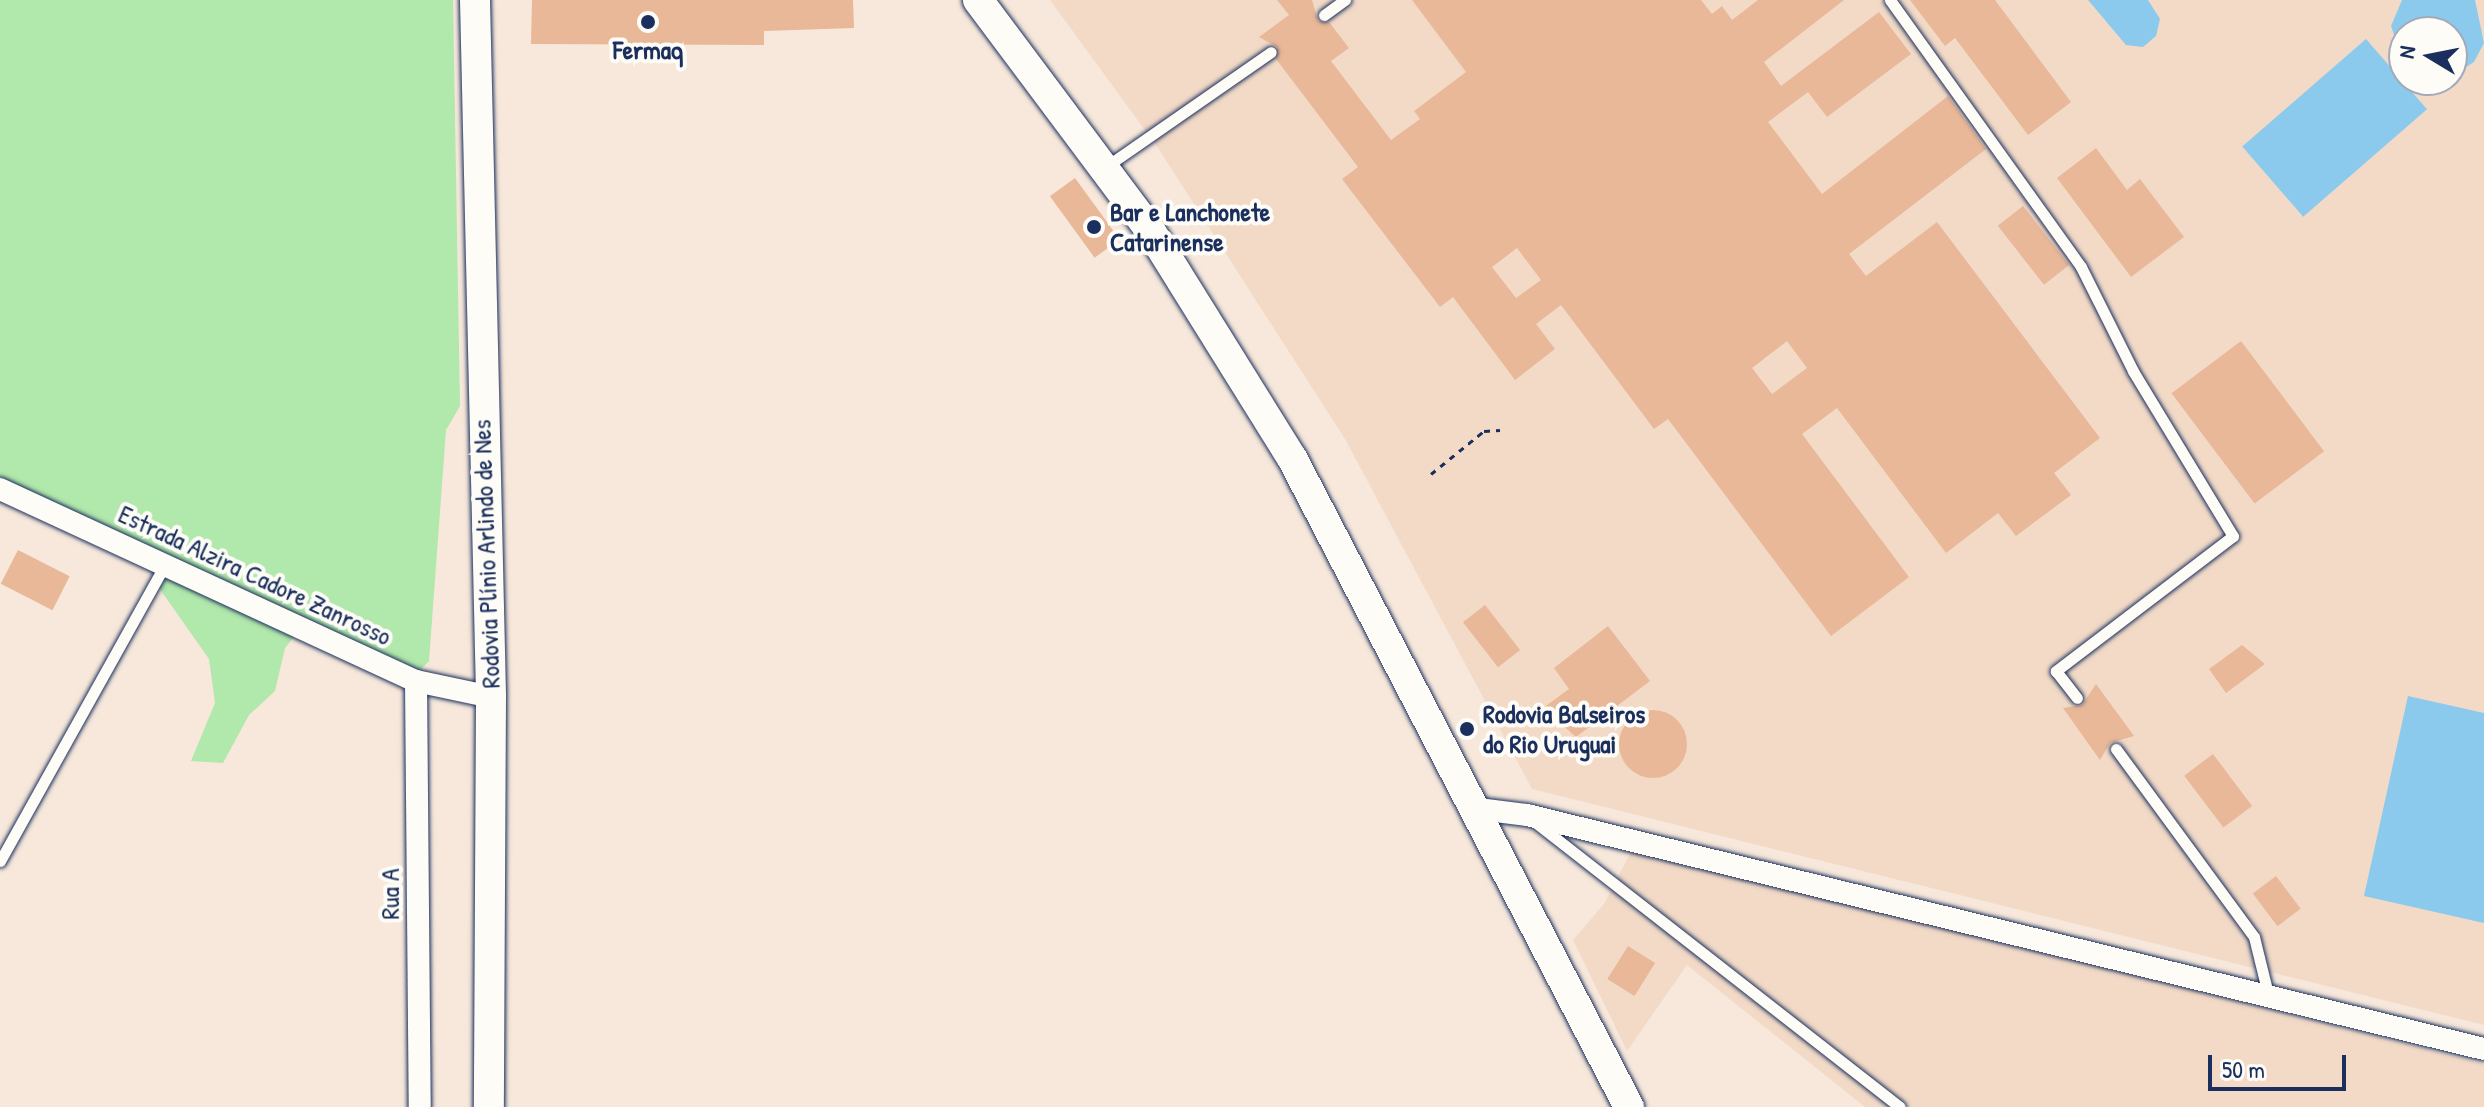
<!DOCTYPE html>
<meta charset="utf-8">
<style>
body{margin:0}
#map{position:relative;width:2484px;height:1107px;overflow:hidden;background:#f7e8db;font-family:"Patrick Hand",sans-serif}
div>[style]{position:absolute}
.built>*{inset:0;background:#f2dac7}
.green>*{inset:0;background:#b1e8ab}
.water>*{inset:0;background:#8bcaec;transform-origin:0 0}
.building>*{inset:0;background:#e8b899;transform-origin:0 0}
.round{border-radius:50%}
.path>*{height:3px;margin-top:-1.5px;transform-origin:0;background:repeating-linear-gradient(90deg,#1b2f5e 0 6px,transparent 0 12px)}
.roads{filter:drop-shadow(0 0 2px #1b2f5e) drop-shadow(0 0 2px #1b2f5e)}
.service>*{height:11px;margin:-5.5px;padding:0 5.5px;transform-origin:5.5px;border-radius:5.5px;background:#fdfcf7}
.minor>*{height:22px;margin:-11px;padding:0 11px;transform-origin:11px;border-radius:11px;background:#fdfcf7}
.secondary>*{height:30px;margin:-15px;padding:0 15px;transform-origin:15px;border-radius:15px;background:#fdfcf7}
.dots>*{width:22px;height:22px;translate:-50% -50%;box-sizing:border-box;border:4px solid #fdfcf7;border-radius:50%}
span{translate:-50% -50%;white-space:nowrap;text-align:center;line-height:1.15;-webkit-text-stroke:8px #fdfcf7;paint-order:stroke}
.poi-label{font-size:26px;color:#1b2f5e;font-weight:700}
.left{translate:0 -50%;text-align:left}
.street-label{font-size:26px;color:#1b2f5e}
.north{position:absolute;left:2388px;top:16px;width:80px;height:80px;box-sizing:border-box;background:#fdfcf7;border:2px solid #a3aaba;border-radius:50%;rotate:280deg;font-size:22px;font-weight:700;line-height:32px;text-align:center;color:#1b2f5e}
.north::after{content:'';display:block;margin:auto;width:28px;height:36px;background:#1b2f5e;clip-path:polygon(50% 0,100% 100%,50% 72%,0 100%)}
.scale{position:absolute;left:2208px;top:1055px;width:138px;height:36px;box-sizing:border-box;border:4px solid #1b2f5e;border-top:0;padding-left:10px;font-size:24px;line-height:28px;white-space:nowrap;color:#1b2f5e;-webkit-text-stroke:6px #fdfcf7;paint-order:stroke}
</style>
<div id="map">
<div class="built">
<div style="clip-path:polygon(evenodd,1050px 0,2484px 0,2484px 1025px,1532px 789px,1345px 439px,1158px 148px,1050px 0,2404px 32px,2452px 32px,2452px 80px,2404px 80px,2404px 32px)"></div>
<div style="clip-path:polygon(1633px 848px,2484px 1064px,2484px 1107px,1865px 1107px,1687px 965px,1627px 1051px,1573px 940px,1604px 904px)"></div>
</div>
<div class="green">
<div style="clip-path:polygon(0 0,453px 0,460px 406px,446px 430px,429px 661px,419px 671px,0 477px)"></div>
<div style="clip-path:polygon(166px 563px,301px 628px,285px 648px,275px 691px,249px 715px,223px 763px,191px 761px,215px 703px,209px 659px,157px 585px)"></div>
</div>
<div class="water">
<div style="clip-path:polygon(2088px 0,2148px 0,2160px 19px,2156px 36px,2143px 47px,2126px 45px)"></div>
<div style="clip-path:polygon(2402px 0,2475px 0,2484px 43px,2474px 62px,2452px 76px,2452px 32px,2404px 32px,2404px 63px,2391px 26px)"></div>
<div style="left:2366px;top:39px;width:93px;height:164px;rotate:49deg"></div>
<div style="clip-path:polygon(2408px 696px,2484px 713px,2484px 923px,2364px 896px)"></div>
</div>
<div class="building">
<div style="clip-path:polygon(532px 0,853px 0,854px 28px,764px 31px,764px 45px,531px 44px)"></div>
<div style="clip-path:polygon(evenodd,1277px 0,1312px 0,1318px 21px,1329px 22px,1349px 48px,1331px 61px,1391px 140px,1420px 119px,1414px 111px,1466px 72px,1412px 0,1701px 0,1712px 14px,1722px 6px,1732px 20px,1758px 0,1844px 0,1764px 62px,1781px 86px,1879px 12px,1911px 54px,1827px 117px,1808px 92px,1768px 122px,1822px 194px,1948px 96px,1986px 149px,1849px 254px,1866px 276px,1937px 222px,2100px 438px,2054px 473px,2071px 495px,2016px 536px,1998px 513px,1946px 553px,1837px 408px,1802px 434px,1909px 577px,1831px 636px,1668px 419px,1654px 429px,1561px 305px,1536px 324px,1555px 349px,1515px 380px,1453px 297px,1440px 307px,1342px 179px,1358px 167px,1276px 59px,1277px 47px,1259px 37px,1289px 15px,1277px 0,1517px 248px,1541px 280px,1516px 298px,1492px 267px,1517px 248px,1277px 0,1787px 341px,1807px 368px,1772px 394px,1752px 368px,1787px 341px)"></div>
<div style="clip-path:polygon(1910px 0,1995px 0,2071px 102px,2028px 135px,1955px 38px,1945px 46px)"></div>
<div style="clip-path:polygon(2096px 148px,2127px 190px,2140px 179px,2184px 237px,2131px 277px,2057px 178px)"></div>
<div style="left:1075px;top:178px;width:76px;height:31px;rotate:54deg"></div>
<div style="left:2023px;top:206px;width:75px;height:32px;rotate:52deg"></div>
<div style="left:2241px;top:341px;width:138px;height:87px;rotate:53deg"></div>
<div style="left:18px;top:550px;width:58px;height:38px;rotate:27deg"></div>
<div style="left:1485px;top:605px;width:57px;height:28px;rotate:52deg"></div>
<div style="clip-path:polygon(1608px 626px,1650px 681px,1576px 737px,1543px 708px,1569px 689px,1554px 668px)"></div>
<div style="clip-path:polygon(2242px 645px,2265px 664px,2226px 693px,2209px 669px)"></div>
<div style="clip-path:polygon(2096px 684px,2134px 736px,2110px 743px,2100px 760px,2063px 708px,2082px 705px)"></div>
<div class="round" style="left:1619px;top:710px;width:68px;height:68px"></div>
<div style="left:2213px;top:754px;width:65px;height:36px;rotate:53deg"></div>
<div style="left:2276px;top:876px;width:41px;height:29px;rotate:53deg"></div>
<div style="left:1628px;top:946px;width:32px;height:39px;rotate:32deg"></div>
</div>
<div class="path">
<div style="left:1431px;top:474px;width:68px;rotate:-39.1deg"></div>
<div style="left:1484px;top:431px;width:16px;rotate:-4deg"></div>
</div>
<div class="roads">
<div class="service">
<div style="left:1890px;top:0;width:328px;rotate:54.4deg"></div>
<div style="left:2081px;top:267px;width:116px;rotate:63.4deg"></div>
<div style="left:2133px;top:371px;width:193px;rotate:58.8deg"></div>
<div style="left:2233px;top:536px;width:223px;rotate:142.7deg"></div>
<div style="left:2056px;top:671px;width:34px;rotate:52deg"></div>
<div style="left:1324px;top:15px;width:26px;rotate:-36deg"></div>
<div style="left:1104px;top:168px;width:203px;rotate:-34.8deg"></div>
<div style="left:2116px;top:749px;width:233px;rotate:53.7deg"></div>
<div style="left:2254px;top:937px;width:59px;rotate:76.2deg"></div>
<div style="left:1535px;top:822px;width:463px;rotate:38deg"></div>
<div style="left:0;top:861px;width:341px;rotate:-60.9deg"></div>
</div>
<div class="minor">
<div style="left:0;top:489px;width:458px;rotate:24.8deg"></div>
<div style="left:416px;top:681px;width:77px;rotate:12deg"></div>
<div style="left:416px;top:681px;width:426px;rotate:89.5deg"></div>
<div style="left:1479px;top:809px;width:48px;rotate:7.1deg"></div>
<div style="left:1527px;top:815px;width:985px;rotate:13.74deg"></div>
</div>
<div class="secondary">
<div style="left:475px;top:0;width:697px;rotate:88.68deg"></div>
<div style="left:491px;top:697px;width:410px;rotate:90.3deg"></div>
<div style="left:978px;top:0;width:284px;rotate:53.2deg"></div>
<div style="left:1148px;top:227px;width:272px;rotate:58.1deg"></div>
<div style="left:1292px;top:458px;width:731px;rotate:62.56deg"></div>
</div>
</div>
<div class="dots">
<div style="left:648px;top:22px;background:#1b2f5e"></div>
<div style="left:1094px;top:227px;background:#1b2f5e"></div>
<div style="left:1467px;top:729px;background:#1b2f5e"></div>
</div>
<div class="poi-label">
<span style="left:648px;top:50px">Fermaq</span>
<span class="left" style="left:1110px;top:227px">Bar e Lanchonete<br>Catarinense</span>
<span class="left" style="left:1483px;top:729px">Rodovia Balseiros<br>do Rio Uruguai</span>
</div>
<div class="street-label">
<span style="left:486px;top:554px;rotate:-92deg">Rodovia Plínio Arlindo de Nes</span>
<span style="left:255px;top:575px;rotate:25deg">Estrada Alzira Cadore Zanrosso</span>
<span style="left:390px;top:894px;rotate:-90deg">Rua A</span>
</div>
<div class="north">N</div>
<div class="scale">50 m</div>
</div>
